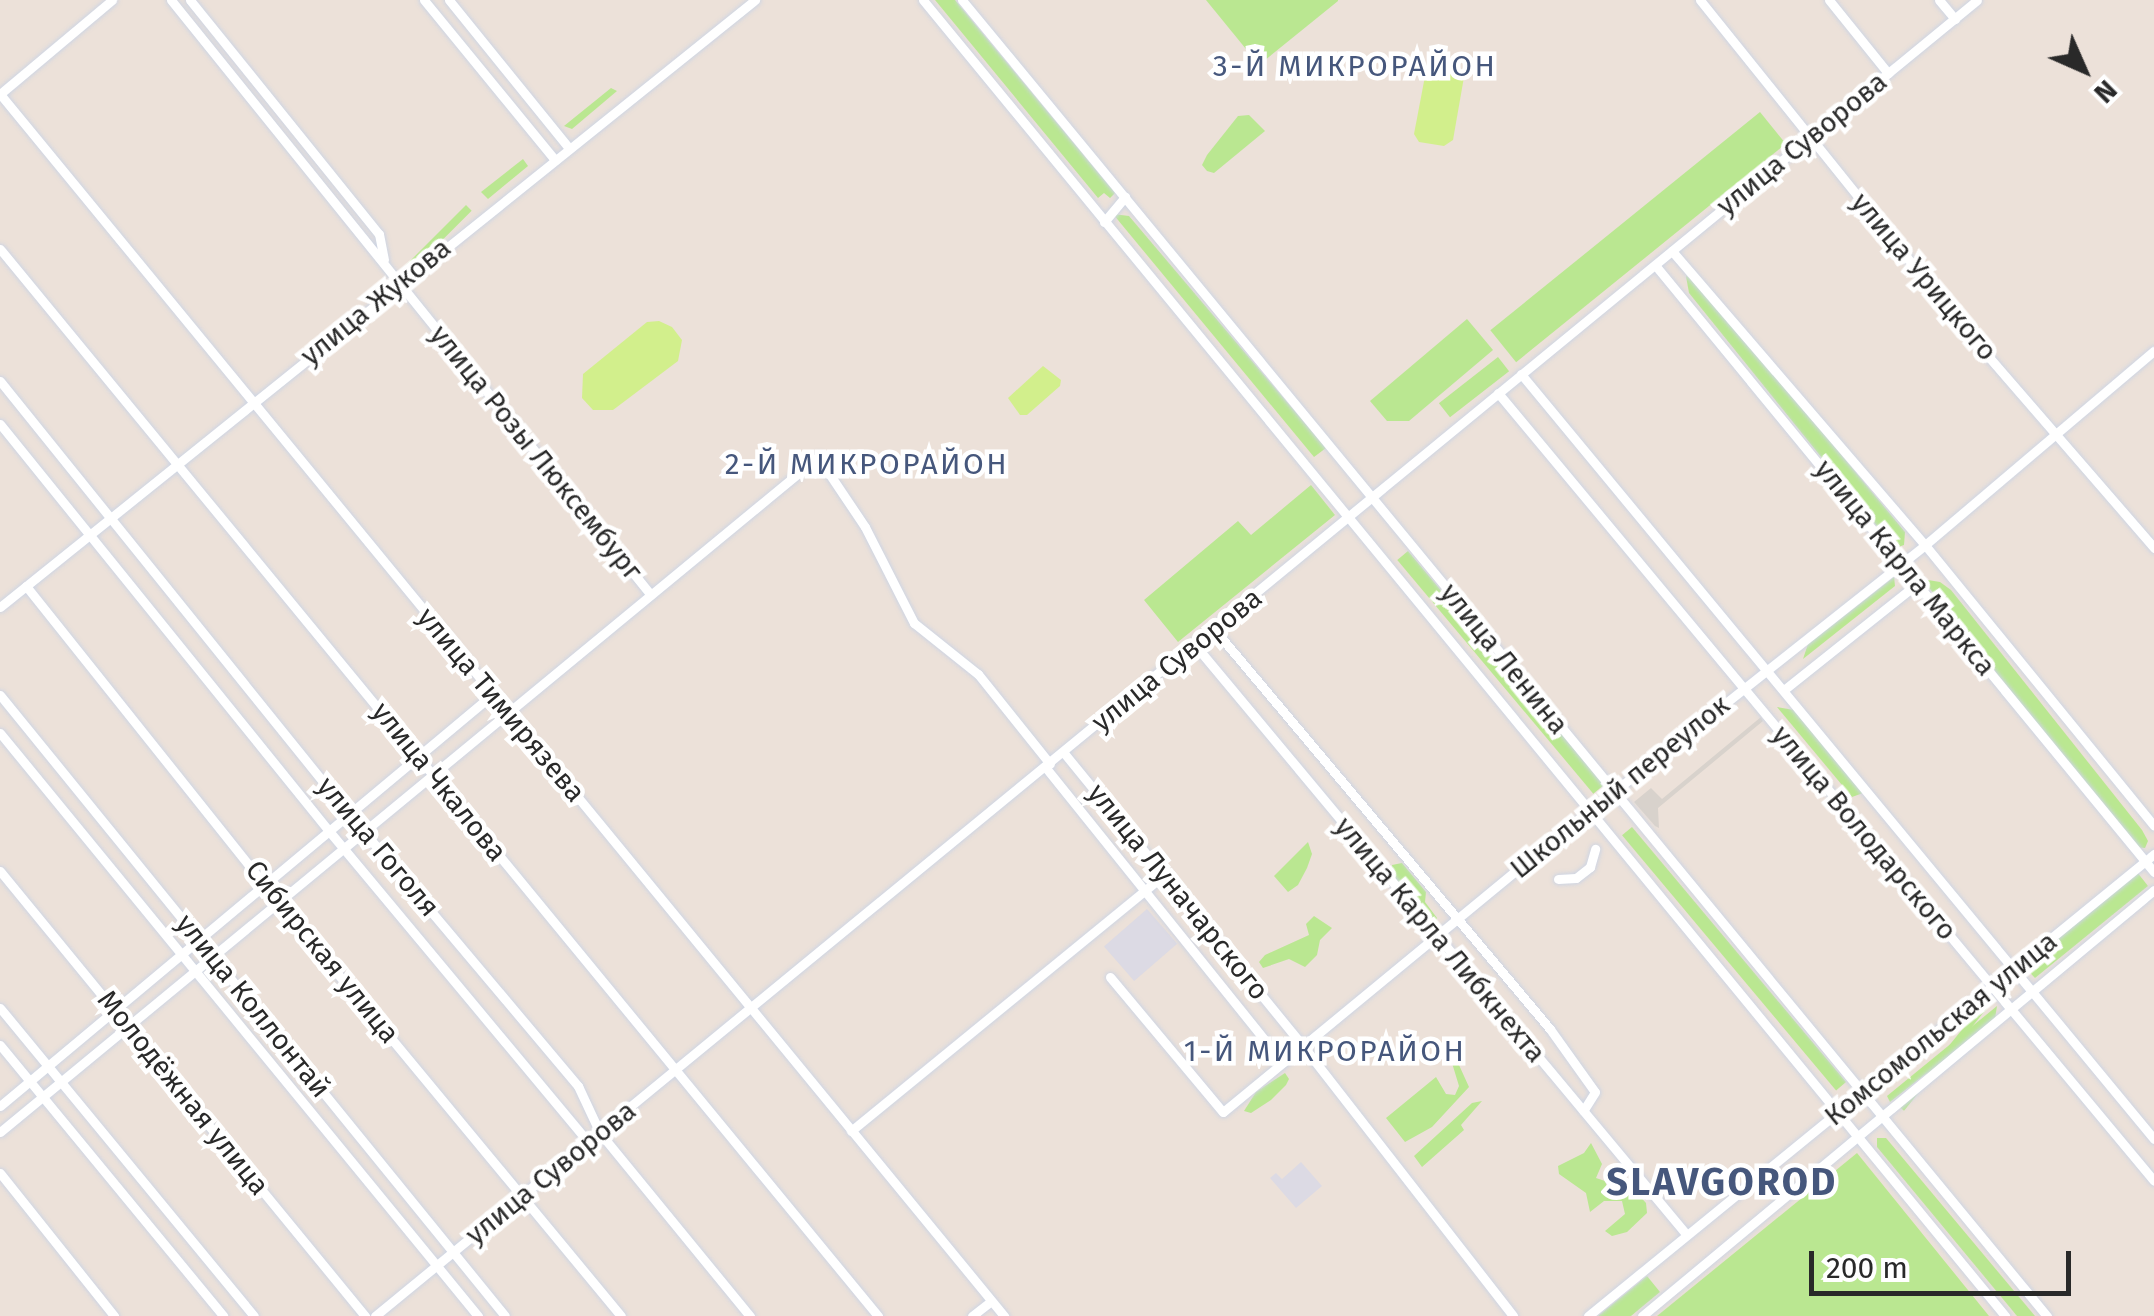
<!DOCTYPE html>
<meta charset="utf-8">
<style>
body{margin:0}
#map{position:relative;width:2154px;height:1316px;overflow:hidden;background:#ece1d9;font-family:"Fira Sans",sans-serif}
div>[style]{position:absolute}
.industrial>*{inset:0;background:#dcdae4;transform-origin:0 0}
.green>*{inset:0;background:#bae791;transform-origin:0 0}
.pitch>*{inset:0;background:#d2ef8c}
.plaza>*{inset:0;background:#d8d2cc}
.roads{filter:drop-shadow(0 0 2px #ced5e3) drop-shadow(0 0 2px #ced5e3)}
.minor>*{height:9px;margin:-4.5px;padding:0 4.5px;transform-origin:4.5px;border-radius:4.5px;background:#fff}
span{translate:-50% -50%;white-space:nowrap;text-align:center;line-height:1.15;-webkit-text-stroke:9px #fff;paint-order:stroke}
.street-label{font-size:28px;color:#292929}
.neighbourhood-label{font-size:30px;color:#46577c;letter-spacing:2.5px}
.district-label{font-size:38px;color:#46577c;font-weight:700;letter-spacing:2.5px}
.north{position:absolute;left:2034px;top:20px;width:100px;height:100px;-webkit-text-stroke:8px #fff;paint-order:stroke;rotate:135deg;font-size:28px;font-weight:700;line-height:40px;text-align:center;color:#292929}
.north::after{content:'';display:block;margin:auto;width:35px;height:45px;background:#292929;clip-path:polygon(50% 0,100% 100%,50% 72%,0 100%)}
.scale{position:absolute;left:1809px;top:1251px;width:262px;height:45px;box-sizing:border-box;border:5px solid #292929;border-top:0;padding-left:12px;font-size:30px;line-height:35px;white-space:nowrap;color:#292929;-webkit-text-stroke:8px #fff;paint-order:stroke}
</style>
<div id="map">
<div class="industrial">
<div style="left:1147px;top:909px;width:46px;height:57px;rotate:49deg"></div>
<div style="clip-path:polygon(1301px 1162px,1322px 1186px,1296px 1208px,1270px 1178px,1276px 1173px,1282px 1179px)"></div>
</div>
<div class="green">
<div style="clip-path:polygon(935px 0,955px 0,1115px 193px,1110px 198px,1104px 193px,1098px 198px)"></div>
<div style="clip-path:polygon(1206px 0,1338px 0,1338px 1px,1259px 65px)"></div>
<div style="clip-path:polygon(611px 88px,617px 91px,572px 129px,564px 126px)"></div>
<div style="left:1760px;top:112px;width:41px;height:347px;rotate:51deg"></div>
<div style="clip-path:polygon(1249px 115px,1265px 131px,1214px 173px,1207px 171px,1202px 165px,1207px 155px,1238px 116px)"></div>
<div style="clip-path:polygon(523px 159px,528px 166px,488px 199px,481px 192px)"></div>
<div style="left:466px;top:205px;width:8px;height:91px;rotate:45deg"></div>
<div style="clip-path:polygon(1113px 214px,1129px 216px,1326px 448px,1314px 457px)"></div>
<div style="clip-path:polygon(1686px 276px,1700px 284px,1905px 532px,1904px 545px,1898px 547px,1888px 540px,1689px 293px)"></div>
<div style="clip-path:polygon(1467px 319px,1493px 350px,1409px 421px,1387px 421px,1370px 401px)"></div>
<div style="left:1498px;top:357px;width:18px;height:75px;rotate:52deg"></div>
<div style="clip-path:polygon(1311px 485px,1335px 515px,1178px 642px,1144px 600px,1238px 521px,1251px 535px)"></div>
<div style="left:1408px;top:551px;width:305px;height:14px;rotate:50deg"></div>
<div style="clip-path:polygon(1894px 577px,1895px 586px,1803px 659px,1808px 644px)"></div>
<div style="clip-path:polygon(1922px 579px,1940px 582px,1951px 590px,2142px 830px,2148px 841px,2145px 848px,2135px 847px)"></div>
<div style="clip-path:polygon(1777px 707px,1794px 710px,1863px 793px,1852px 797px)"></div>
<div style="left:1632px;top:827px;width:333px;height:13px;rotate:50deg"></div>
<div style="clip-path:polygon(1308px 842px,1312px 854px,1307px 868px,1298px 885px,1288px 892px,1274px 876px)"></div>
<div style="clip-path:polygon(1402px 863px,1426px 892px,1425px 902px,1437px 918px,1434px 925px,1391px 873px,1392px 865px)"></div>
<div style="clip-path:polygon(2137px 872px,2148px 886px,2035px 978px,2025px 967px)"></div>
<div style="clip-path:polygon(1314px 916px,1332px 928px,1320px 940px,1317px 955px,1305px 967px,1289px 959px,1263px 968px,1259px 962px,1265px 955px,1309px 935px,1306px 924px)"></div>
<div style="left:1990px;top:995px;width:6px;height:144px;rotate:39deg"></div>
<div style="clip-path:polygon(1997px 1006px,1995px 1019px,1890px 1102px,1887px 1096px)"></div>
<div style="clip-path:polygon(1452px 1063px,1459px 1065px,1469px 1087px,1432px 1127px,1405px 1142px,1386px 1118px,1436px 1077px,1446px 1094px,1455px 1095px,1459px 1086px)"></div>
<div style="clip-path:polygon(1285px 1073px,1289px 1079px,1286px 1085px,1271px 1100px,1251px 1113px,1244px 1111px,1256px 1092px)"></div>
<div style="clip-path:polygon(1482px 1101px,1461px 1125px,1464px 1130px,1422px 1167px,1414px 1156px,1472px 1103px)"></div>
<div style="clip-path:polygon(1877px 1138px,1886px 1138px,2035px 1316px,2017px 1316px,1877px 1147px)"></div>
<div style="clip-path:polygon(1591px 1143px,1602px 1164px,1596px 1178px,1605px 1181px,1611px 1197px,1617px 1194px,1615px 1178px,1624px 1179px,1646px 1203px,1647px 1213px,1627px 1232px,1612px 1236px,1605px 1231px,1625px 1214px,1622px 1201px,1604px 1201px,1590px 1212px,1586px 1193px,1559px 1174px,1558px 1166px,1584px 1153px)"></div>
<div style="clip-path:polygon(1857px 1153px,1989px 1316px,1657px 1316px)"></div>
<div style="clip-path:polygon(1647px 1276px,1660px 1292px,1631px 1316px,1598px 1316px)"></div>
</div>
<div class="pitch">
<div style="clip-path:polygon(1433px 66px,1461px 71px,1464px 77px,1453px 140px,1444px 146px,1419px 142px,1414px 134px,1426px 71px)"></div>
<div style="clip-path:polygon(647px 322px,659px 321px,672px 327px,682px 340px,678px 361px,613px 410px,593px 410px,582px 398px,583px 374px)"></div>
<div style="clip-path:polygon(1043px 366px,1061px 380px,1060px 386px,1027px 415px,1020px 415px,1008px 398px)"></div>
</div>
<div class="plaza">
<div style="clip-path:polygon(1761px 717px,1763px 721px,1658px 808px,1659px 828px,1655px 826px,1634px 802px,1651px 788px,1662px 799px)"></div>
</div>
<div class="roads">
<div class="minor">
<div style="left:112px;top:0;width:146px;rotate:140deg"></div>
<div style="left:0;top:94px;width:1582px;rotate:50.59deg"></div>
<div style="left:171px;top:0;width:764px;rotate:51.11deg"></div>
<div style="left:190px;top:0;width:301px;rotate:51.1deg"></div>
<div style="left:379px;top:234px;width:26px;rotate:79deg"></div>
<div style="left:424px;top:0;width:207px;rotate:50.7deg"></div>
<div style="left:449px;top:0;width:191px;rotate:51deg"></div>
<div style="left:923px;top:0;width:1704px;rotate:50.57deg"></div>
<div style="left:962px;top:0;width:1706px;rotate:50.5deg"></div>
<div style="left:1700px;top:0;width:418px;rotate:51.2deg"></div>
<div style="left:1962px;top:326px;width:294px;rotate:49.1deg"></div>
<div style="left:1829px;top:0;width:94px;rotate:51.1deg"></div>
<div style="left:1939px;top:0;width:25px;rotate:50deg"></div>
<div style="left:1104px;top:222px;width:33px;rotate:-50deg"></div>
<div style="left:0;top:249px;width:1382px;rotate:50.55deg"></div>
<div style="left:1672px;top:251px;width:388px;rotate:49.3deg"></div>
<div style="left:1925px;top:545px;width:362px;rotate:50.8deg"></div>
<div style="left:1655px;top:265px;width:786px;rotate:50.58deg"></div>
<div style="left:1521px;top:374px;width:993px;rotate:50.39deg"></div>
<div style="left:0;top:381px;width:556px;rotate:51.13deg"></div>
<div style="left:349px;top:814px;width:356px;rotate:49.9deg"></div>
<div style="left:578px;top:1086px;width:52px;rotate:64.9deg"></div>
<div style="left:600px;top:1133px;width:237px;rotate:50.7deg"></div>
<div style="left:1498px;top:393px;width:1025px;rotate:50.22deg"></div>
<div style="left:0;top:424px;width:523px;rotate:51.05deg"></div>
<div style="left:329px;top:831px;width:406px;rotate:50.2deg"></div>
<div style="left:26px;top:586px;width:406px;rotate:51.4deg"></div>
<div style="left:279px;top:903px;width:536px;rotate:50.37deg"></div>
<div style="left:0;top:607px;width:969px;rotate:-38.8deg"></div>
<div style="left:1214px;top:629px;width:522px;rotate:49.97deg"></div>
<div style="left:1550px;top:1029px;width:77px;rotate:54.5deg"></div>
<div style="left:1595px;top:1092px;width:22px;rotate:122deg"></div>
<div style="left:1195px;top:645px;width:767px;rotate:50.18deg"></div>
<div style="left:1785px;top:689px;width:170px;rotate:-38.6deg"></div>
<div style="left:0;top:695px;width:800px;rotate:50.88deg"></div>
<div style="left:0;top:733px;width:754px;rotate:50.65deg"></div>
<div style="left:1064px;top:753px;width:378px;rotate:50.8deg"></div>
<div style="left:1303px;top:1046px;width:342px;rotate:52.1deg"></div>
<div style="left:1046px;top:768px;width:378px;rotate:51.2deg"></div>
<div style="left:0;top:871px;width:576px;rotate:50.64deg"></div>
<div style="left:1558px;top:879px;width:18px;rotate:-3deg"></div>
<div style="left:1576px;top:878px;width:18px;rotate:-38deg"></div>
<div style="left:1590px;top:867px;width:19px;rotate:-74deg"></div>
<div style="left:1110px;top:977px;width:176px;rotate:50.1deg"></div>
<div style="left:1223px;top:1112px;width:434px;rotate:-39.5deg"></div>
<div style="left:1558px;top:836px;width:468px;rotate:-38.4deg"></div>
<div style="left:1925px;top:545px;width:300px;rotate:-40.3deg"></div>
<div style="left:0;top:1008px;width:399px;rotate:50.5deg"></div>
<div style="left:0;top:1045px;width:351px;rotate:50.5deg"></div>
<div style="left:0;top:1106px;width:642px;rotate:-39.89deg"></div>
<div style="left:851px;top:1131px;width:406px;rotate:-39.3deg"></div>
<div style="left:0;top:1132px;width:1061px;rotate:-39.53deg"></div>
<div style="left:818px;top:457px;width:84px;rotate:56.1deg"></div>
<div style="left:865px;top:527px;width:108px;rotate:63deg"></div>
<div style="left:914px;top:623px;width:82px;rotate:38.6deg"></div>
<div style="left:978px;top:674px;width:115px;rotate:51.3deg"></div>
<div style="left:0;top:1173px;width:183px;rotate:51.4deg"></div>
<div style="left:375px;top:1316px;width:2073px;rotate:-39.4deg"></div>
<div style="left:972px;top:1316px;width:24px;rotate:-38deg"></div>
<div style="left:1588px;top:1316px;width:731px;rotate:-39.22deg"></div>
<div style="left:1642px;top:1316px;width:666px;rotate:-39.76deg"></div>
</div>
</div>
<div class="street-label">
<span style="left:1802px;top:144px;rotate:-39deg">улица Суворова</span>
<span style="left:1924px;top:277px;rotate:50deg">улица Урицкого</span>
<span style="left:376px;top:302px;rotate:-39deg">улица Жукова</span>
<span style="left:536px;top:453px;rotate:51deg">улица Розы Люксембург</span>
<span style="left:1905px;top:568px;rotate:51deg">улица Карла Маркса</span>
<span style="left:1504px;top:659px;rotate:51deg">улица Ленина</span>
<span style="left:1177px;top:660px;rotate:-39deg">улица Суворова</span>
<span style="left:501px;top:705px;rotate:50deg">улица Тимирязева</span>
<span style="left:439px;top:782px;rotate:51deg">улица Чкалова</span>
<span style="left:1620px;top:787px;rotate:-39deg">Школьный переулок</span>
<span style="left:1864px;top:833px;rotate:50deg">улица Володарского</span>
<span style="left:378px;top:847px;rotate:50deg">улица Гоголя</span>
<span style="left:1178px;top:892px;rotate:51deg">улица Луначарского</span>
<span style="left:1440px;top:940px;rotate:50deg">улица Карла Либкнехта</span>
<span style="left:322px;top:952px;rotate:51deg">Сибирская улица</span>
<span style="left:253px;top:1006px;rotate:51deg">улица Коллонтай</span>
<span style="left:1941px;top:1029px;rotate:-39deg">Комсомольская улица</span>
<span style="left:183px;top:1093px;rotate:51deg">Молодёжная улица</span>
<span style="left:551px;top:1173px;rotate:-39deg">улица Суворова</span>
</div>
<div class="neighbourhood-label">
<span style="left:1355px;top:66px">3-Й МИКРОРАЙОН</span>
<span style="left:867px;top:464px">2-Й МИКРОРАЙОН</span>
<span style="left:1325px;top:1051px">1-Й МИКРОРАЙОН</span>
</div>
<div class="district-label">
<span style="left:1722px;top:1183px">SLAVGOROD</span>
</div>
<div class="north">N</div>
<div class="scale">200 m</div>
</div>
